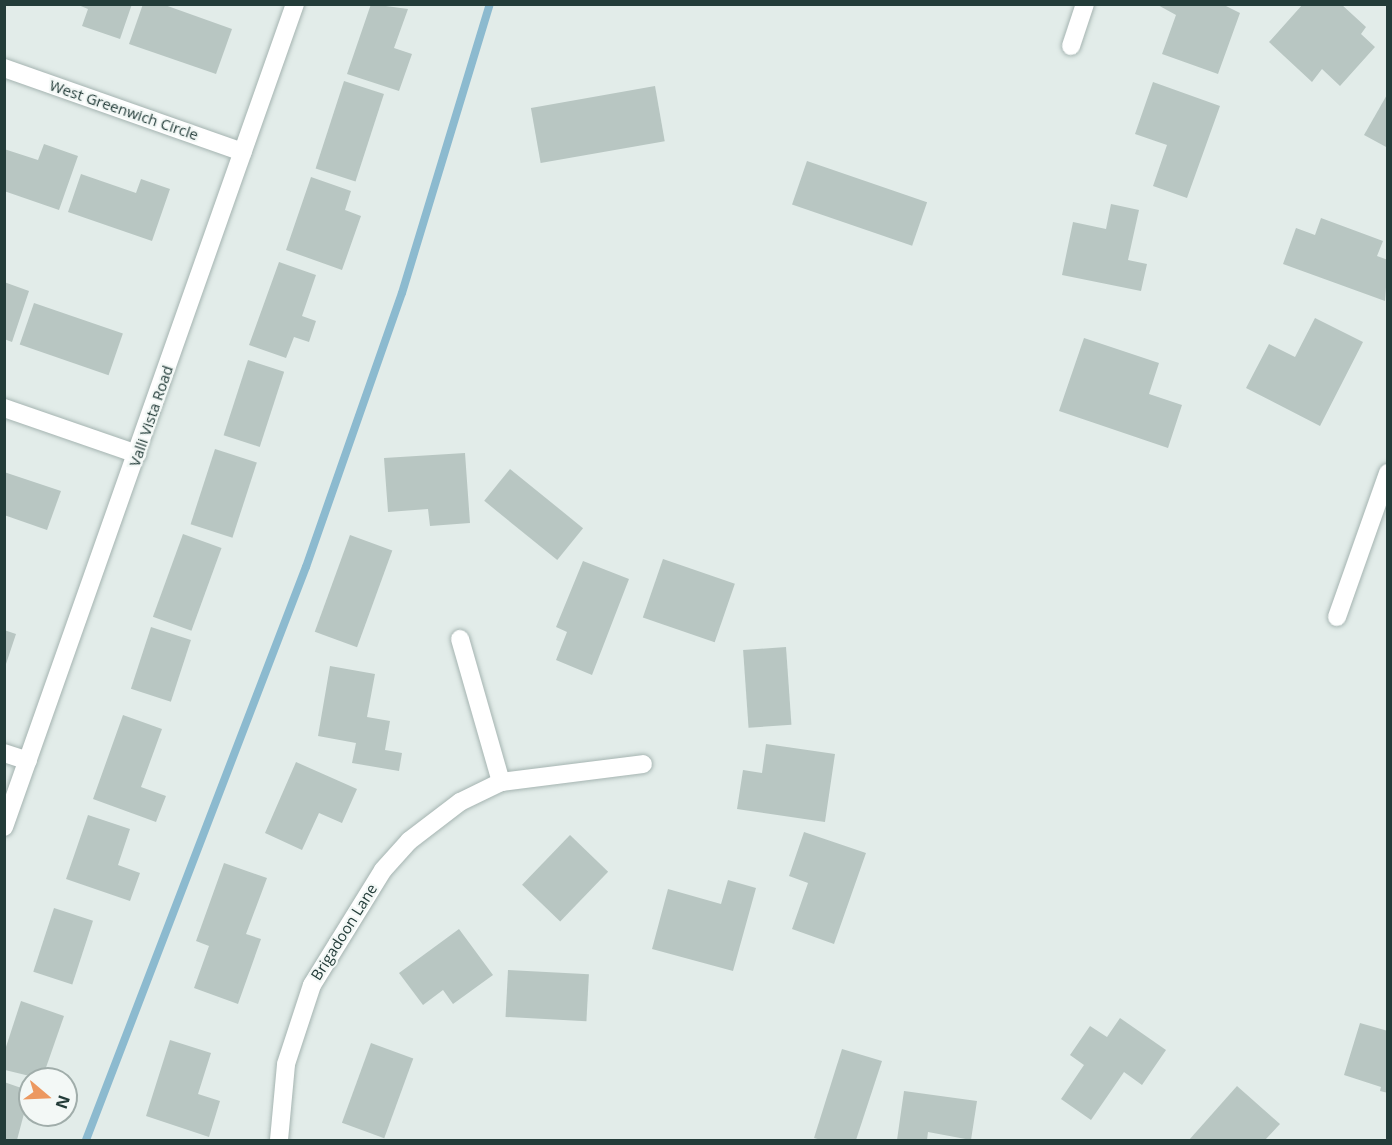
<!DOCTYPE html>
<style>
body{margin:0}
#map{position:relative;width:1392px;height:1145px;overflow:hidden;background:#e2ece9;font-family:"Open Sans",sans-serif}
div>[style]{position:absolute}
.stream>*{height:8px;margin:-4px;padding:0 4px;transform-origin:4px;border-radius:4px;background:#8cbacf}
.building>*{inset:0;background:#b8c6c2;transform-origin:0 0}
.roads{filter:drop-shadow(0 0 2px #a5b4b1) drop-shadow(0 0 2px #a5b4b1)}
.minor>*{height:18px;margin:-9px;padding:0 9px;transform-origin:9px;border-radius:9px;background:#fff}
span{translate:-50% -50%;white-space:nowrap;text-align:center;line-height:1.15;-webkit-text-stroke:4.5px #f3f8f6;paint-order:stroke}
.street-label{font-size:15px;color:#233c39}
.frame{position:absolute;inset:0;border:6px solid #233c39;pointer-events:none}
.north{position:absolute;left:18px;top:1067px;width:60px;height:60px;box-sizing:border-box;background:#f3f8f6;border:2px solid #a0adaa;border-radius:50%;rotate:109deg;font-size:16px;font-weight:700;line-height:24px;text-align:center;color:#233c39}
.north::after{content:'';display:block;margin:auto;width:21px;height:27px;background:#ec9860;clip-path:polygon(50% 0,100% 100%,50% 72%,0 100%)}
</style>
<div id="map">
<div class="stream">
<div style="left:86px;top:1140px;width:614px;rotate:-69deg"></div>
<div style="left:306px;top:567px;width:290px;rotate:-70.7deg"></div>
<div style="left:402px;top:293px;width:302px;rotate:-73.1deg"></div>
</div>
<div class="building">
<div style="clip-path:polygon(76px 4px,132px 4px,120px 39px,82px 26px,88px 9px)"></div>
<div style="clip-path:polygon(143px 4px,162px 4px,232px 29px,216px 74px,129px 44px)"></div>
<div style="clip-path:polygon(371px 4px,408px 9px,394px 48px,412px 54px,399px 91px,347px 74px)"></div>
<div style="clip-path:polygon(1156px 4px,1222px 4px,1240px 13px,1218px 74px,1162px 54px,1176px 15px)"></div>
<div style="clip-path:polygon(1303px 4px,1341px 4px,1366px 27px,1361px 34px,1375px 47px,1340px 86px,1322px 69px,1312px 82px,1269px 42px)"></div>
<div style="left:344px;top:81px;width:42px;height:92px;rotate:18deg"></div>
<div style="clip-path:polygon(1153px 82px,1220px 106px,1187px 198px,1153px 186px,1167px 145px,1135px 134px)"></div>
<div style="left:655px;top:86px;width:56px;height:126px;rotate:80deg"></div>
<div style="clip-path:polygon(1388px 93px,1388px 148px,1364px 135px)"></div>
<div style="clip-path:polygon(44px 144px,78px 156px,59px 210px,4px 191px,4px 149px,38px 160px)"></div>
<div style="left:807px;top:161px;width:127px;height:46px;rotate:19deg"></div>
<div style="clip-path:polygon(81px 174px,136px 193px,141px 179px,170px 189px,152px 241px,68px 212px)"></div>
<div style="clip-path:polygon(311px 177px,351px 191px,345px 210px,361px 216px,342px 270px,286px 250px)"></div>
<div style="clip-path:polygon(1111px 204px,1139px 210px,1128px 260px,1147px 264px,1141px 291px,1062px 275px,1073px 222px,1106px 229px)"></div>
<div style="clip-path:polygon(1321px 218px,1383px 241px,1377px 256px,1388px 260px,1385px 301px,1283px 264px,1296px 228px,1315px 235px)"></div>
<div style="clip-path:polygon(279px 262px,316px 275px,302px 316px,316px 321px,309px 342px,294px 337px,286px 358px,249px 345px)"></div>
<div style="clip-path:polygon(4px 282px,29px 291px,12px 342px,4px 339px)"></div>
<div style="left:34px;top:303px;width:94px;height:44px;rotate:19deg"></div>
<div style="clip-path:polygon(1315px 318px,1363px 342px,1320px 426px,1246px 388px,1269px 344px,1295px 357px)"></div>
<div style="clip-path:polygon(1084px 338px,1159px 363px,1149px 394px,1182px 405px,1168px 448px,1059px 411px)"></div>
<div style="left:248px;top:360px;width:38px;height:79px;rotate:18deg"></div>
<div style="left:215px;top:449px;width:44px;height:79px;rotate:18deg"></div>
<div style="clip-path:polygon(465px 453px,470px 523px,430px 526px,428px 509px,388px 512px,384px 458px)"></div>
<div style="left:510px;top:469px;width:94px;height:41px;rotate:39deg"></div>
<div style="clip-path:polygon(4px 472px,61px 491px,47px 530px,4px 515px)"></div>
<div style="left:183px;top:534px;width:41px;height:88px;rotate:20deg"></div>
<div style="left:350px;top:535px;width:45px;height:103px;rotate:20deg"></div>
<div style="left:663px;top:559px;width:76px;height:62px;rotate:19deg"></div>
<div style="clip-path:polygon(583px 561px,629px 579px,592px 675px,556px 660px,567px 632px,556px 627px)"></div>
<div style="left:151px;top:627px;width:42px;height:65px;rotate:18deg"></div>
<div style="clip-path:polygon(4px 630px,16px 634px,5px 667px,4px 667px)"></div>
<div style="left:786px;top:647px;width:78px;height:43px;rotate:86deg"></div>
<div style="clip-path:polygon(330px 666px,375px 674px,367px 717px,390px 721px,385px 750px,402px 753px,399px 771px,352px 763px,356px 743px,318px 736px)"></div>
<div style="clip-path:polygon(123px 715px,162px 729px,141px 787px,166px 796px,156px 822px,93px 799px)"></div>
<div style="clip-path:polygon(766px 744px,835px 754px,825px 822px,737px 809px,743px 770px,762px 773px)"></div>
<div style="clip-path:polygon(296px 762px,357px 789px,342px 823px,319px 813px,302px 850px,265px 833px)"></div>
<div style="clip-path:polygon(88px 815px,130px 829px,118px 865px,140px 873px,130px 901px,66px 879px)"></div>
<div style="clip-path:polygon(804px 832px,866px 853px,834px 944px,792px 929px,808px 883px,789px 876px)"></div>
<div style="left:570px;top:835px;width:53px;height:69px;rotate:44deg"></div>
<div style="clip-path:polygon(224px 863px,267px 878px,246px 934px,261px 939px,238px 1004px,194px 988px,209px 946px,196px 941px)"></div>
<div style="clip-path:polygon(728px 880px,756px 888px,733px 971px,652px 949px,668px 889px,721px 904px)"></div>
<div style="left:54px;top:908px;width:41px;height:67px;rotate:18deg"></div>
<div style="clip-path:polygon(459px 929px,493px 975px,453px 1004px,443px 990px,423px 1005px,399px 973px)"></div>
<div style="left:508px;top:970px;width:81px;height:47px;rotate:3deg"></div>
<div style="clip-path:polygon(21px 1001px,64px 1016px,42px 1079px,5px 1070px,5px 1050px)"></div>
<div style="clip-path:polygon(1120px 1018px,1166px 1050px,1142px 1085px,1124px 1072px,1091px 1120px,1061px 1099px,1084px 1065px,1070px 1055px,1090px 1026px,1107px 1037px)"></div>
<div style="clip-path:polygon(1360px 1023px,1388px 1031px,1388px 1093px,1380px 1091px,1381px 1087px,1344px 1075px)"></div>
<div style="clip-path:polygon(170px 1040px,211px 1053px,198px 1094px,220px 1101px,209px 1137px,146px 1116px)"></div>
<div style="left:371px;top:1043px;width:45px;height:85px;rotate:20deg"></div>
<div style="clip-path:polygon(842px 1049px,882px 1061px,856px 1140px,821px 1140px,814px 1138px)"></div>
<div style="clip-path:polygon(4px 1082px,30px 1091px,17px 1140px,4px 1140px)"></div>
<div style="clip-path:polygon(1237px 1086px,1280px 1124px,1265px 1140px,1189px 1140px)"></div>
<div style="clip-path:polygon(904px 1091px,977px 1101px,971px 1140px,928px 1132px,927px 1140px,897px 1140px)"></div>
</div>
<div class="roads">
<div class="minor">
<div style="left:1071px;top:46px;width:44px;rotate:-71.6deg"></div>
<div style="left:4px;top:68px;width:253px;rotate:19.4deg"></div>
<div style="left:4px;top:408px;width:141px;rotate:19.1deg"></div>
<div style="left:1337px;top:617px;width:153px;rotate:-70.5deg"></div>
<div style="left:460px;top:639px;width:149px;rotate:74deg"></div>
<div style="left:4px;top:753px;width:25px;rotate:18deg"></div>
<div style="left:4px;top:827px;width:873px;rotate:-70.53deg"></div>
<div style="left:279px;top:1140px;width:76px;rotate:-84.7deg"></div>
<div style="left:286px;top:1064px;width:83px;rotate:-71.8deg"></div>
<div style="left:312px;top:985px;width:135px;rotate:-58.3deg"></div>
<div style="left:383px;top:870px;width:39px;rotate:-48deg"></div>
<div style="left:409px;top:841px;width:64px;rotate:-37.4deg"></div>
<div style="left:460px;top:802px;width:46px;rotate:-26deg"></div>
<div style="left:501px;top:782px;width:143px;rotate:-7.2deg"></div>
</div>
</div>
<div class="street-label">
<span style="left:124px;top:110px;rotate:19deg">West Greenwich Circle</span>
<span style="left:151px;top:416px;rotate:-71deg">Valli Vista Road</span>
<span style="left:344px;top:932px;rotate:-58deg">Brigadoon Lane</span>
</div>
<div class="frame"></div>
<div class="north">N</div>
</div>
